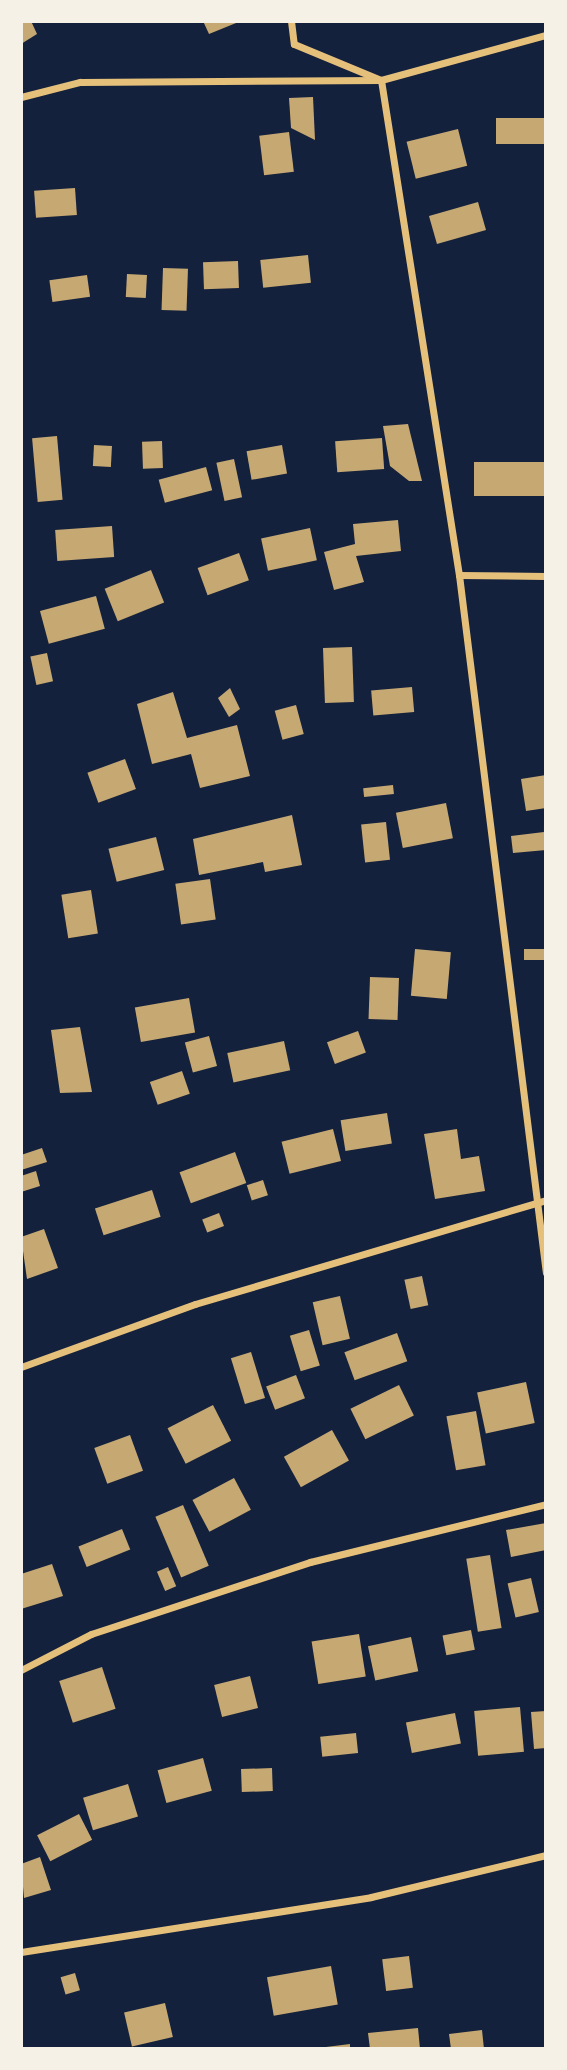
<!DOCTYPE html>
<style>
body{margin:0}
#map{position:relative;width:567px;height:2070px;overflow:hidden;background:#14213d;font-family:Jost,sans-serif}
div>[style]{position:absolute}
.building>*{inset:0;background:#c6a872;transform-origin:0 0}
.minor>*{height:7px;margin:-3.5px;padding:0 3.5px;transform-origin:3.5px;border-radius:3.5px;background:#e5c07b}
span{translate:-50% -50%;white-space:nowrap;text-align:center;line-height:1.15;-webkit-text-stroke:5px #f6f1e7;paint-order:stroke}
.frame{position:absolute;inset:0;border:23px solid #f6f1e7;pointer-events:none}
</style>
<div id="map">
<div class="building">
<div style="clip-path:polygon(21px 21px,31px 21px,37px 34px,21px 44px)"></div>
<div style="clip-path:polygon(203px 21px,241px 21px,209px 34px)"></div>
<div style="clip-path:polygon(313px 97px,315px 140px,291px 128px,289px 98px)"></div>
<div style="left:546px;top:118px;width:26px;height:50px;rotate:90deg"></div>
<div style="left:458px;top:129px;width:38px;height:53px;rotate:76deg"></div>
<div style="left:289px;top:132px;width:40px;height:30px;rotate:83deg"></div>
<div style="left:75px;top:188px;width:27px;height:41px;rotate:86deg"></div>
<div style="left:478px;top:202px;width:29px;height:51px;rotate:74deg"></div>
<div style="left:308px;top:255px;width:28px;height:48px;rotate:84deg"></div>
<div style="left:238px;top:261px;width:27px;height:35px;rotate:88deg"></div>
<div style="left:163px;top:268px;width:25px;height:42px;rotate:2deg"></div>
<div style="left:127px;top:274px;width:20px;height:23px;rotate:3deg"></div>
<div style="left:87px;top:275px;width:22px;height:38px;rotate:82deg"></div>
<div style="clip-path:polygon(408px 424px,422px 481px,409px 481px,390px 466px,383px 426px)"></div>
<div style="left:57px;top:436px;width:64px;height:25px;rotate:85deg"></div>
<div style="left:382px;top:438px;width:31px;height:47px;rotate:86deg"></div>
<div style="left:162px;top:441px;width:27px;height:20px;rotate:88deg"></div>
<div style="left:94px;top:445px;width:18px;height:21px;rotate:3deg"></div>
<div style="left:282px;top:445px;width:29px;height:36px;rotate:80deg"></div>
<div style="left:234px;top:459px;width:39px;height:18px;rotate:78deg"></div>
<div style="left:546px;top:462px;width:34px;height:72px;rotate:90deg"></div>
<div style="left:206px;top:467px;width:24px;height:49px;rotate:75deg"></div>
<div style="clip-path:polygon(398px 520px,401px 551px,356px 556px,364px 582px,334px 590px,324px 552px,355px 544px,353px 524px)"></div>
<div style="left:112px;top:526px;width:31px;height:57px;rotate:86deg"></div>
<div style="left:310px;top:528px;width:33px;height:50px;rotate:78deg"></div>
<div style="left:239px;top:553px;width:29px;height:44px;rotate:70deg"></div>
<div style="left:151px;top:570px;width:35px;height:50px;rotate:68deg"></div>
<div style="left:96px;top:596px;width:34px;height:58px;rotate:75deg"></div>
<div style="left:352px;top:647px;width:55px;height:29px;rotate:88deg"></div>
<div style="left:47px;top:653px;width:29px;height:17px;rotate:78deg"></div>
<div style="left:412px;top:687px;width:25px;height:41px;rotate:85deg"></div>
<div style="clip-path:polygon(230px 688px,240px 709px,229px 717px,218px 698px)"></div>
<div style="clip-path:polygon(173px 692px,187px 738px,237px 725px,250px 776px,200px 788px,191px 754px,152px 764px,137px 704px)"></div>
<div style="left:296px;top:705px;width:30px;height:22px;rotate:75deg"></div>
<div style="left:125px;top:759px;width:32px;height:40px;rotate:70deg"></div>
<div style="clip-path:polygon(546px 775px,546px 808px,526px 811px,521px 779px)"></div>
<div style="left:393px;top:785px;width:9px;height:30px;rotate:84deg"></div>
<div style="left:446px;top:803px;width:36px;height:51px;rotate:79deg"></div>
<div style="clip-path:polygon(542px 813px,546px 850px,513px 853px,511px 836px,544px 832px)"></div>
<div style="clip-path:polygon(292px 815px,302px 865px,265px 872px,263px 862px,199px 875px,193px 839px)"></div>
<div style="left:386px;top:822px;width:38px;height:25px;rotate:84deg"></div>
<div style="left:156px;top:837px;width:34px;height:49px;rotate:76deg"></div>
<div style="left:210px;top:879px;width:41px;height:35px;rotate:82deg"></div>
<div style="left:91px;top:890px;width:44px;height:30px;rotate:81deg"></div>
<div style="left:415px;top:949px;width:36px;height:47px;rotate:5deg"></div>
<div style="left:546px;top:949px;width:11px;height:22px;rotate:90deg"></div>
<div style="left:370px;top:977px;width:29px;height:42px;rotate:2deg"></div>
<div style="left:189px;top:998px;width:35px;height:55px;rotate:80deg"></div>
<div style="clip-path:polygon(80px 1027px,92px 1092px,60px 1093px,51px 1030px)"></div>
<div style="left:358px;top:1031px;width:23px;height:33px;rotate:70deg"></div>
<div style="left:209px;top:1036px;width:31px;height:25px;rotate:75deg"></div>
<div style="left:284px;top:1041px;width:30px;height:58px;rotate:78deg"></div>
<div style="left:182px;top:1071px;width:24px;height:34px;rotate:71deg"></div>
<div style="left:387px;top:1113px;width:31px;height:47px;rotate:81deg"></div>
<div style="left:333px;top:1129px;width:33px;height:53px;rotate:76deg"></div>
<div style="clip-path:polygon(457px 1129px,461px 1159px,479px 1156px,485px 1191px,435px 1199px,424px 1134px)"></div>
<div style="clip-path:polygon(42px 1148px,47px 1162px,21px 1170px,21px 1155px)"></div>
<div style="left:235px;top:1152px;width:33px;height:59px;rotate:70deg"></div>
<div style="clip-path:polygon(36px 1171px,40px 1186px,21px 1192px,21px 1176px)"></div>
<div style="left:263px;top:1180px;width:16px;height:17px;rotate:72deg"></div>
<div style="left:152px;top:1190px;width:28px;height:60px;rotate:72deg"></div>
<div style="left:219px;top:1213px;width:14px;height:18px;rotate:69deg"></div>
<div style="clip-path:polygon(44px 1229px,58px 1268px,27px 1279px,21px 1237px)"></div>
<div style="left:422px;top:1276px;width:30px;height:18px;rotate:78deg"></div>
<div style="left:340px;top:1296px;width:44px;height:28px;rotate:77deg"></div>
<div style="left:309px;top:1330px;width:37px;height:20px;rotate:73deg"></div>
<div style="left:397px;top:1333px;width:30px;height:56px;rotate:70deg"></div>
<div style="left:251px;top:1352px;width:48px;height:21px;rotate:73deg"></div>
<div style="left:296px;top:1375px;width:25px;height:32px;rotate:69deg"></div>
<div style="left:526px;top:1382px;width:42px;height:50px;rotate:78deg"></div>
<div style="left:399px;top:1385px;width:34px;height:54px;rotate:64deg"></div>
<div style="left:213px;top:1405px;width:40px;height:51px;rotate:63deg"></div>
<div style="left:476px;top:1411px;width:55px;height:30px;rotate:80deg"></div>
<div style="left:332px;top:1430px;width:35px;height:55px;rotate:61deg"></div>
<div style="left:130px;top:1435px;width:38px;height:38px;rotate:70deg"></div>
<div style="left:234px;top:1478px;width:36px;height:47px;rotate:62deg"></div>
<div style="left:183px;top:1505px;width:66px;height:30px;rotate:67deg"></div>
<div style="clip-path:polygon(546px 1523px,546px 1550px,511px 1557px,506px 1530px)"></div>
<div style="left:122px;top:1529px;width:22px;height:47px;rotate:68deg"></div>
<div style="left:490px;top:1555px;width:74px;height:24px;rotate:81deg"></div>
<div style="clip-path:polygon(52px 1564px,63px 1596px,21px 1609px,21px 1574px)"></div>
<div style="left:168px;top:1567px;width:21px;height:12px;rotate:67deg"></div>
<div style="left:531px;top:1578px;width:35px;height:24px;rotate:77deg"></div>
<div style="left:471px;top:1630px;width:20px;height:29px;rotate:79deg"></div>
<div style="left:359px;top:1634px;width:43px;height:48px;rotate:81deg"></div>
<div style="left:411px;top:1637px;width:35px;height:44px;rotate:78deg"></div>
<div style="left:102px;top:1667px;width:44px;height:45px;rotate:72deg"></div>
<div style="left:250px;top:1676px;width:33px;height:37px;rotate:76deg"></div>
<div style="left:520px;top:1707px;width:45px;height:46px;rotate:85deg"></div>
<div style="clip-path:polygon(546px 1711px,546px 1748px,534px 1749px,531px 1712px)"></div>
<div style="left:455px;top:1713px;width:31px;height:50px;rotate:79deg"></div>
<div style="left:356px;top:1733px;width:20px;height:36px;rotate:84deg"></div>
<div style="left:203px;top:1758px;width:34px;height:47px;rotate:75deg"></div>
<div style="left:272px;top:1768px;width:23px;height:31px;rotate:88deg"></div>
<div style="left:128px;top:1784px;width:34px;height:47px;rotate:73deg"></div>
<div style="left:79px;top:1814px;width:29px;height:47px;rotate:63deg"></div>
<div style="clip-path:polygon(40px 1857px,51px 1890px,24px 1898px,21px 1864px)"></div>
<div style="left:409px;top:1956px;width:32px;height:27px;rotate:83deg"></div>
<div style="left:331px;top:1966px;width:39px;height:65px;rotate:80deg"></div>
<div style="left:75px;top:1973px;width:18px;height:15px;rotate:74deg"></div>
<div style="left:165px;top:2003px;width:35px;height:42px;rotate:77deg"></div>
<div style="clip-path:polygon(418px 2028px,420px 2049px,370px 2049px,368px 2033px)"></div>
<div style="clip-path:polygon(482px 2030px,484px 2049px,451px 2049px,449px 2034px)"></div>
<div style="clip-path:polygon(350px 2044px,350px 2049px,326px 2049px,326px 2047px)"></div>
</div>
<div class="minor">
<div style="left:291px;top:21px;width:23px;rotate:83deg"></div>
<div style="left:294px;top:44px;width:94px;rotate:22.5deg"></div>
<div style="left:381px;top:80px;width:501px;rotate:81.05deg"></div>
<div style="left:459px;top:575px;width:703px;rotate:82.9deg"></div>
<div style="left:21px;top:97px;width:61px;rotate:-14.3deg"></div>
<div style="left:80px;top:82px;width:301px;rotate:-0.4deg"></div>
<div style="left:381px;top:80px;width:171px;rotate:-15.3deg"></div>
<div style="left:459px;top:575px;width:87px;rotate:0.7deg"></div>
<div style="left:21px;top:1367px;width:185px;rotate:-19.9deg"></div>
<div style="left:195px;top:1304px;width:366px;rotate:-16.5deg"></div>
<div style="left:21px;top:1670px;width:79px;rotate:-27.2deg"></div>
<div style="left:91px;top:1634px;width:231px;rotate:-18.2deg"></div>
<div style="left:310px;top:1562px;width:243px;rotate:-13.8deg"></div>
<div style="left:21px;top:1952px;width:354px;rotate:-8.9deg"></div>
<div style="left:371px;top:1897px;width:180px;rotate:-13.5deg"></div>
</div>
<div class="frame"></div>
</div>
